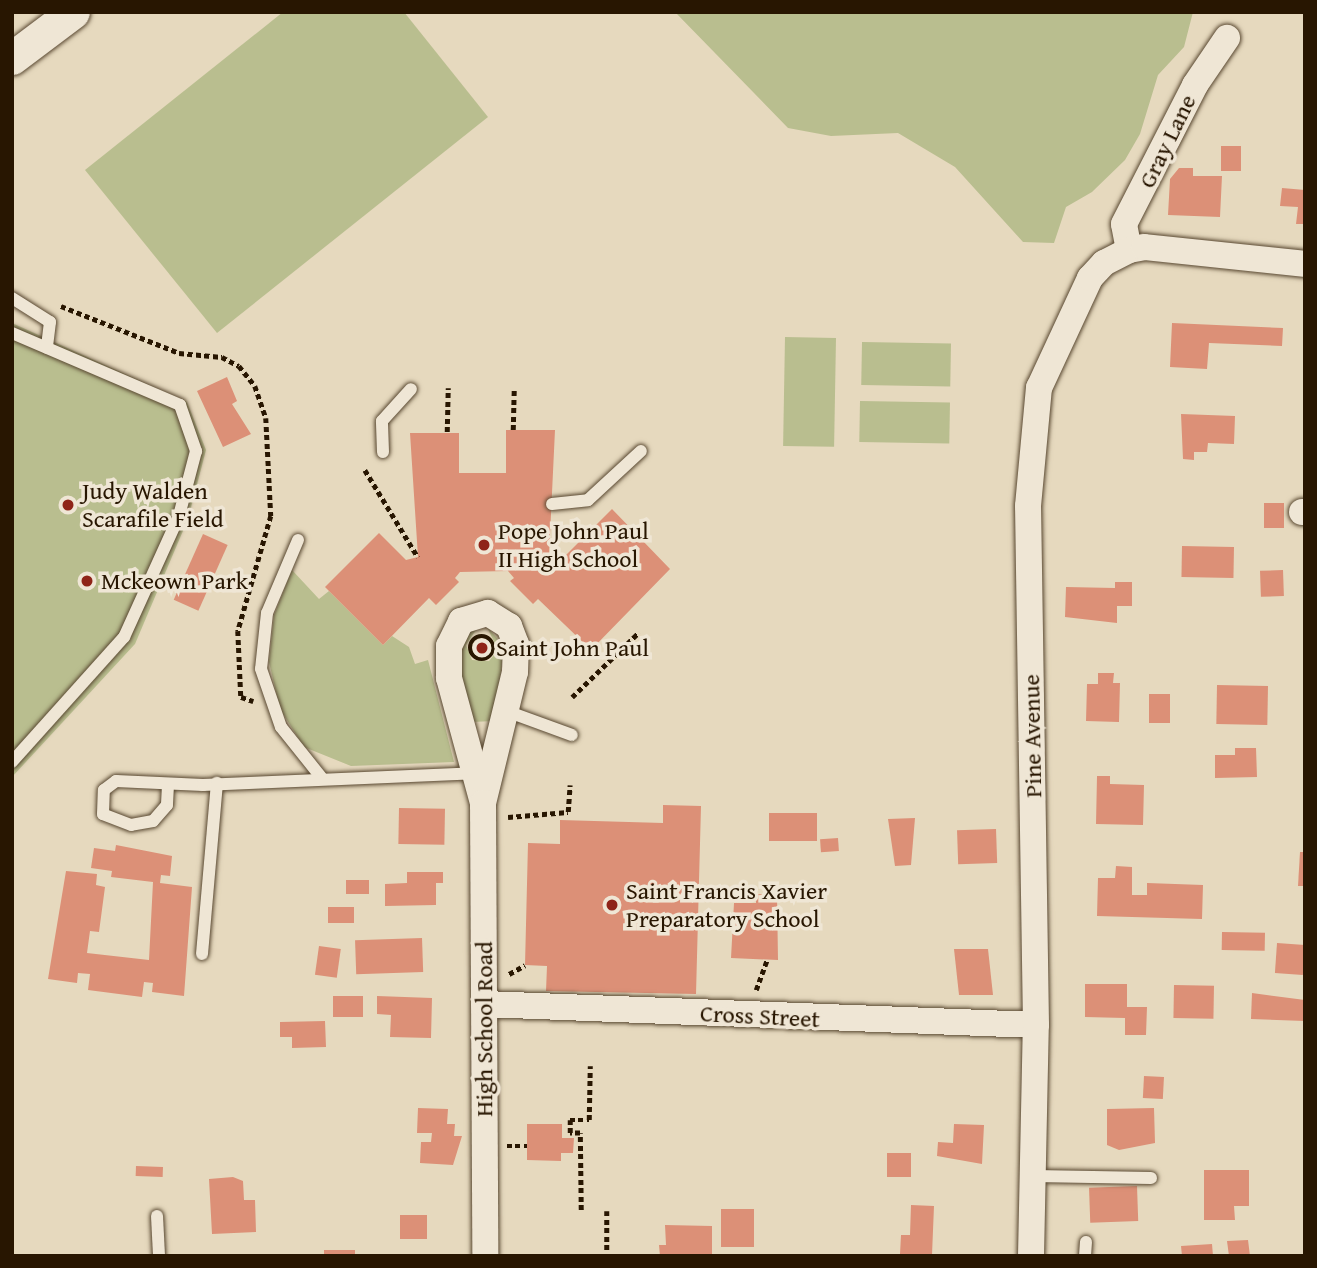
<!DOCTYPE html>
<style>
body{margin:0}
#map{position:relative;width:1317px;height:1268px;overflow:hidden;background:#e6d9be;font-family:"Gentium Book Plus",serif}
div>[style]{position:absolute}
.green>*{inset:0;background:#b9be8f;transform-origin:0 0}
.building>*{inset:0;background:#dc9077;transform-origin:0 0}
.path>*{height:4.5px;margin-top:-2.25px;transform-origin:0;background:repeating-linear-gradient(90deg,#281601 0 5px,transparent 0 8.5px)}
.path>.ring{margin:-2.25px;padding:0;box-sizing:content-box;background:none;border:4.5px solid #281601;border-radius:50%}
.roads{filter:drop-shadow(0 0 2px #584730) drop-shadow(0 0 2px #584730)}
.service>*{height:12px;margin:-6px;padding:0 6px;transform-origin:6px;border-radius:6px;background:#efe6d5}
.minor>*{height:26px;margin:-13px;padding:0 13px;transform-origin:13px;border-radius:13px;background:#efe6d5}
.tertiary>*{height:33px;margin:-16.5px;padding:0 16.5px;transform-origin:16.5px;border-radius:16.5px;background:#efe6d5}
.dots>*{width:19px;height:19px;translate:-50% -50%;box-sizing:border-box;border:4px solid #efe6d5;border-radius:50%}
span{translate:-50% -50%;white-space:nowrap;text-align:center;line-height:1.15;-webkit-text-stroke:7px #efe6d5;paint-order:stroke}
.street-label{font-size:24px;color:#281601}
.poi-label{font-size:24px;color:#281601}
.left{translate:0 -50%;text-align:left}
.frame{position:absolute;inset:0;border:14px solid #281601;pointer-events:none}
</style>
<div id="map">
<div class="green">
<div style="clip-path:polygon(283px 12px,404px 12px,488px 117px,217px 333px,85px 170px)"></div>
<div style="clip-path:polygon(675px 12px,1193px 12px,1184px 47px,1158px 75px,1140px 134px,1125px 160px,1092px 192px,1066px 207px,1054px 243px,1023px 242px,955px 167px,898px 133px,831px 136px,788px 128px)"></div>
<div style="clip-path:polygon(12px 323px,187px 402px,206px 450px,188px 519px,135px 644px,12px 777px)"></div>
<div style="left:785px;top:337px;width:51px;height:109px;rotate:1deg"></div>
<div style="left:862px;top:342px;width:89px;height:43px;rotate:1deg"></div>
<div style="left:860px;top:401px;width:90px;height:41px;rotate:1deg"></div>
<div style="clip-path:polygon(292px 570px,319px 599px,329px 591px,383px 645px,392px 636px,409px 647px,415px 664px,428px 660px,454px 762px,351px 766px,304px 747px,280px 709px,269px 662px,274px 615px)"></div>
<div style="clip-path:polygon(478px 627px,466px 645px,472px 660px,489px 661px,498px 650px,487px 627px,504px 646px,495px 721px,471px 722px,462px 679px,461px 647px,467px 633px)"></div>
</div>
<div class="building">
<div style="left:1221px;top:146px;width:20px;height:25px"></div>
<div style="clip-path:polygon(1179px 168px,1193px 168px,1193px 176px,1222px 176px,1220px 217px,1168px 215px,1170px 179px)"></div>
<div style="clip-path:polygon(1282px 188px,1305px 190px,1305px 224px,1296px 224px,1298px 207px,1280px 206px)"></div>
<div style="clip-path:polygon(1172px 323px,1283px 328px,1282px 346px,1209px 343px,1207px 369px,1170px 367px)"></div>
<div style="clip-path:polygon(227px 377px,237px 401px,232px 404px,251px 434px,223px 447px,197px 391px)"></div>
<div style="clip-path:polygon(1181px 414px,1235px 416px,1234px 444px,1208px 443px,1207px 452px,1194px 452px,1194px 460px,1183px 459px)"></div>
<div style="clip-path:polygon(506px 430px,555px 430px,549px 556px,557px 556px,557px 564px,612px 509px,670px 569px,591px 650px,538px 599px,533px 604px,510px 581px,514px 578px,508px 571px,460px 572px,455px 578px,459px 582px,436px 605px,429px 598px,383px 645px,325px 587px,379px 533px,406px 560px,418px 557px,410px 433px,459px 433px,459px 473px,506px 473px)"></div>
<div style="left:1264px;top:503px;width:20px;height:25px"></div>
<div style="left:203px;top:534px;width:27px;height:72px;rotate:24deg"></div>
<div style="left:1182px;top:546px;width:52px;height:31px;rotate:1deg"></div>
<div style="left:1283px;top:570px;width:26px;height:23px;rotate:88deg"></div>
<div style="clip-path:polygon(1115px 582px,1132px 582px,1132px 606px,1117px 606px,1117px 623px,1065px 617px,1066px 587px,1115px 588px)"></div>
<div style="clip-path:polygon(1098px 673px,1114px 673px,1113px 683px,1120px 683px,1119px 722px,1086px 721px,1087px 684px,1098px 684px)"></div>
<div style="left:1217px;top:685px;width:51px;height:39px;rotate:1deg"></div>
<div style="left:1149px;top:694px;width:21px;height:29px"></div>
<div style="clip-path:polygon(1235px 748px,1256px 748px,1257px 777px,1215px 778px,1215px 755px,1235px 755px)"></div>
<div style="clip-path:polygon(1097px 776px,1110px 776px,1110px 784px,1144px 785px,1143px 825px,1096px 824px)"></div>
<div style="clip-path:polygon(663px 805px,701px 806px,696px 994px,546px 991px,547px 966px,525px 965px,528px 843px,560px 844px,560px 820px,663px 823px)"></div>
<div style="left:399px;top:808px;width:46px;height:36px;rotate:1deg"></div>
<div style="left:817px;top:813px;width:28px;height:48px;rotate:90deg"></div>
<div style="clip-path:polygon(915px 818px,911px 865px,895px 866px,888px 819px)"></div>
<div style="left:996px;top:829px;width:34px;height:39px;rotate:88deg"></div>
<div style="left:838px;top:838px;width:13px;height:18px;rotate:86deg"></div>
<div style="clip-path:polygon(116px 845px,172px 856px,170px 876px,161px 875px,160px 883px,192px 887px,184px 996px,152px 992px,153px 983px,144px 982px,142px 997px,88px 990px,90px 974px,78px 973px,77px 983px,48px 979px,66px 871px,97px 874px,96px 885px,105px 887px,99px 932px,90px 931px,87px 953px,149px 960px,153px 882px,111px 877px,112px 871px,91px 868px,94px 848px,115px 851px)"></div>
<div style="clip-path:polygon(1300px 852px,1305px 852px,1305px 886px,1298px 886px)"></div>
<div style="clip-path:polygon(1116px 866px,1132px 867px,1132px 895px,1147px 895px,1147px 883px,1203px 885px,1202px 919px,1097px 916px,1098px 878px,1115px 878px)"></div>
<div style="clip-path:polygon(407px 872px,443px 872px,443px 883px,436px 883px,436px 905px,385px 906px,385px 884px,407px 883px)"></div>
<div style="left:369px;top:880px;width:14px;height:23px;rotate:90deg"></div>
<div style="clip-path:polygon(756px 894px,777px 895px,778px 960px,731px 958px,734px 903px,756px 903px)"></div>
<div style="left:328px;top:907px;width:26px;height:16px"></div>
<div style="left:1222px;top:932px;width:43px;height:18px;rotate:1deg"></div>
<div style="left:422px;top:938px;width:34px;height:67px;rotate:88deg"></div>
<div style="left:1277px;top:943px;width:28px;height:30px;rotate:4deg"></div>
<div style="left:319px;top:946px;width:22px;height:29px;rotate:8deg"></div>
<div style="clip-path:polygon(954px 949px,988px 949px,993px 995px,959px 995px)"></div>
<div style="clip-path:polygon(1085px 984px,1127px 984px,1127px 1007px,1147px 1007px,1146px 1035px,1125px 1035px,1125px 1018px,1085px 1017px)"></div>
<div style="left:1174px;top:985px;width:40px;height:33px;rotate:1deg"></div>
<div style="clip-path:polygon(1252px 993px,1305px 1000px,1305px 1021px,1251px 1019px)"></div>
<div style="left:333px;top:996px;width:30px;height:21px"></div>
<div style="clip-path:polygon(377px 996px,432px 998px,431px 1038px,390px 1037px,391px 1015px,377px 1014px)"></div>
<div style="clip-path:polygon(325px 1021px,326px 1047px,292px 1048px,292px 1037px,280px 1037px,280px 1022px)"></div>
<div style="left:1144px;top:1076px;width:20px;height:22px;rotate:3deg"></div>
<div style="clip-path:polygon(418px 1108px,448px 1109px,447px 1124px,455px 1124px,454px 1136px,462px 1136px,453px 1165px,420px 1163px,421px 1142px,431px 1142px,432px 1133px,417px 1133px)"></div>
<div style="clip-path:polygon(1154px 1108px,1155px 1143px,1119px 1150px,1107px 1145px,1107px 1109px)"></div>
<div style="clip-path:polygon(527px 1124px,562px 1124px,562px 1138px,574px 1138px,573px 1153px,561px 1153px,561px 1161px,527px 1160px)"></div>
<div style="clip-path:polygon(954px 1124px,984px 1125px,982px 1164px,937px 1156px,938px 1142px,953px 1143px)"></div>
<div style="left:887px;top:1153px;width:24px;height:24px"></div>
<div style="left:136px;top:1166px;width:27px;height:10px;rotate:2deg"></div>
<div style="clip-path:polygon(1204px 1170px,1249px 1170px,1249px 1206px,1234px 1206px,1235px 1220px,1204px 1220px)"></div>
<div style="clip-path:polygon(233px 1177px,243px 1181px,244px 1200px,255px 1200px,256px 1232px,212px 1234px,209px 1179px)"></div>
<div style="left:1137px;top:1186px;width:35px;height:48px;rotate:88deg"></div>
<div style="clip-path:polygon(911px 1205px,934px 1206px,932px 1255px,900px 1254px,901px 1235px,910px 1235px)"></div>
<div style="left:721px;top:1209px;width:33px;height:38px"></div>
<div style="left:400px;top:1215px;width:27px;height:24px"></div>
<div style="clip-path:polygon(665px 1225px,712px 1226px,712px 1256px,660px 1256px,659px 1245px,666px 1245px)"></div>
<div style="clip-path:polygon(1248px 1240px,1250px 1256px,1229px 1256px,1227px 1241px)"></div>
<div style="clip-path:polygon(1212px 1244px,1213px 1256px,1182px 1256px,1181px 1246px)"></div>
<div style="left:324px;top:1250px;width:31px;height:6px"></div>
</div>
<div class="path">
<div style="left:61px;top:306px;width:127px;rotate:21.7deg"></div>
<div style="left:179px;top:353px;width:43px;rotate:5.3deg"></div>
<div style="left:222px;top:357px;width:19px;rotate:28deg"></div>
<div style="left:239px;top:366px;width:26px;rotate:51deg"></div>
<div style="left:255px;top:386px;width:34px;rotate:71deg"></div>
<div style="left:266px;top:418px;width:98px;rotate:87.1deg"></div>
<div style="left:271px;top:516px;width:120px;rotate:106deg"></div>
<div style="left:238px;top:631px;width:66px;rotate:87.4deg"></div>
<div style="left:241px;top:697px;width:13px;rotate:18deg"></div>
<div style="left:513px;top:430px;width:42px;rotate:-88.6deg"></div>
<div style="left:447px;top:432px;width:44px;rotate:-88.7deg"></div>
<div style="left:365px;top:470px;width:102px;rotate:58.7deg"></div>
<div class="ring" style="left:470px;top:636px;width:19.5px;height:19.5px"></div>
<div style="left:572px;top:697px;width:93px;rotate:-44.1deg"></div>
<div style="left:508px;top:817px;width:60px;rotate:-4.8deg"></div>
<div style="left:568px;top:812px;width:27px;rotate:-86deg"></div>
<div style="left:509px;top:974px;width:18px;rotate:-29deg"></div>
<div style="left:756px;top:990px;width:32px;rotate:-70deg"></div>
<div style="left:507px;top:1146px;width:20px"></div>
<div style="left:581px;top:1210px;width:77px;rotate:-90.7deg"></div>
<div style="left:580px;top:1133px;width:10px;rotate:180deg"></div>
<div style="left:570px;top:1133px;width:13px;rotate:-90deg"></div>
<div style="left:570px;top:1120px;width:19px"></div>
<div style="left:589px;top:1120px;width:54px;rotate:-88.9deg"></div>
<div style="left:607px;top:1211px;width:45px;rotate:90deg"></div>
</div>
<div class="roads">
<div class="service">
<div style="left:12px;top:298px;width:45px;rotate:32.3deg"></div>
<div style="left:50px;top:322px;width:26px;rotate:97deg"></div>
<div style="left:12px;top:333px;width:183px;rotate:23.2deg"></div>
<div style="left:180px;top:405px;width:49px;rotate:70.8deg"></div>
<div style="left:196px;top:451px;width:67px;rotate:104.7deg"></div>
<div style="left:179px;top:516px;width:133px;rotate:114.4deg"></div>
<div style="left:124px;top:637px;width:168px;rotate:131.9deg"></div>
<div style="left:383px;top:452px;width:31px;rotate:-92deg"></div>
<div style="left:382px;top:421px;width:43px;rotate:-47.8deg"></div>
<div style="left:552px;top:504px;width:36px;rotate:-6deg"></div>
<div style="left:588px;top:500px;width:72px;rotate:-42.8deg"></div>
<div style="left:298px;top:540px;width:79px;rotate:113deg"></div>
<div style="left:267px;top:613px;width:56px;rotate:96.1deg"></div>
<div style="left:261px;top:669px;width:61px;rotate:71deg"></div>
<div style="left:281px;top:727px;width:64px;rotate:51.3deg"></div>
<div style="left:506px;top:711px;width:70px;rotate:20deg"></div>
<div style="left:168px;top:785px;width:20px;rotate:93deg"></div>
<div style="left:167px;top:805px;width:21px;rotate:131deg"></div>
<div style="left:153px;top:821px;width:22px;rotate:170deg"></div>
<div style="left:131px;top:825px;width:30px;rotate:-159deg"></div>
<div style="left:103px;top:814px;width:24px;rotate:-88deg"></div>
<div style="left:104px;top:790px;width:15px;rotate:-37deg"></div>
<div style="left:116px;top:781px;width:87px;rotate:2.6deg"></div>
<div style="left:203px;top:785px;width:271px;rotate:-2.5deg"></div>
<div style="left:202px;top:954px;width:172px;rotate:-85deg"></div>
<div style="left:1034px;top:1176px;width:117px;rotate:1deg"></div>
<div style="left:157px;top:1216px;width:40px;rotate:87.1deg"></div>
<div style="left:1085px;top:1256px;width:14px;rotate:-86deg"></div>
</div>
<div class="minor">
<div style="left:1129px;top:250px;width:26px;rotate:-101deg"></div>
<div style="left:1124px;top:224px;width:156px;rotate:-62.9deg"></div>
<div style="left:1195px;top:85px;width:57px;rotate:-55.8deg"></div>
<div style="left:1302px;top:512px;width:3px"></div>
<div style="left:483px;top:803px;width:130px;rotate:-105.2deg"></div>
<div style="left:449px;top:678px;width:32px;rotate:-90deg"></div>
<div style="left:449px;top:646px;width:28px;rotate:-64deg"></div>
<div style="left:461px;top:621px;width:28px;rotate:-17deg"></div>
<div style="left:488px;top:613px;width:25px;rotate:32deg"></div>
<div style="left:509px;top:626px;width:19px;rotate:69deg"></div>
<div style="left:516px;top:644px;width:28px;rotate:92deg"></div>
<div style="left:515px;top:672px;width:135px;rotate:103.7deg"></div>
<div style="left:483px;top:803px;width:453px;rotate:89.7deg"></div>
<div style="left:484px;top:1004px;width:552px;rotate:2.18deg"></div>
<div style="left:1031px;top:1256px;width:231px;rotate:-88.8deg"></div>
<div style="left:1036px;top:1025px;width:519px;rotate:-90.88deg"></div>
<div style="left:1028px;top:506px;width:119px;rotate:-84.7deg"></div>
<div style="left:1039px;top:388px;width:121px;rotate:-65.1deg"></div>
<div style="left:1090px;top:278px;width:21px;rotate:-47deg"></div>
<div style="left:1104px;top:263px;width:28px;rotate:-27deg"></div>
<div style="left:1129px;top:250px;width:15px;rotate:-11deg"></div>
<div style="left:1144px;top:247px;width:162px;rotate:6deg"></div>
</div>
<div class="tertiary">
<div style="left:12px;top:58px;width:76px;rotate:-37deg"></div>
</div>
</div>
<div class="dots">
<div style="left:68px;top:505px;background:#8f2418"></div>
<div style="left:484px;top:545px;background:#8f2418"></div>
<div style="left:87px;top:581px;background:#8f2418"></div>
<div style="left:482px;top:648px;background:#8f2418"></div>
<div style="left:612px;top:905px;background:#8f2418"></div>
</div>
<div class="street-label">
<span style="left:1167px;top:141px;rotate:-64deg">Gray Lane</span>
<span style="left:1032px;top:736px;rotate:-91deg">Pine Avenue</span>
<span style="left:760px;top:1016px;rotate:3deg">Cross Street</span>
<span style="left:484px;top:1029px;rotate:-90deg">High School Road</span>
</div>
<div class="poi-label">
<span class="left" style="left:82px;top:505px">Judy Walden<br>Scarafile Field</span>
<span class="left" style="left:498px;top:545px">Pope John Paul<br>II High School</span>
<span class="left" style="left:101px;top:581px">Mckeown Park</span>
<span class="left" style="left:496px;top:648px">Saint John Paul</span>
<span class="left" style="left:626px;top:905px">Saint Francis Xavier<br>Preparatory School</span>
</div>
<div class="frame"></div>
</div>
